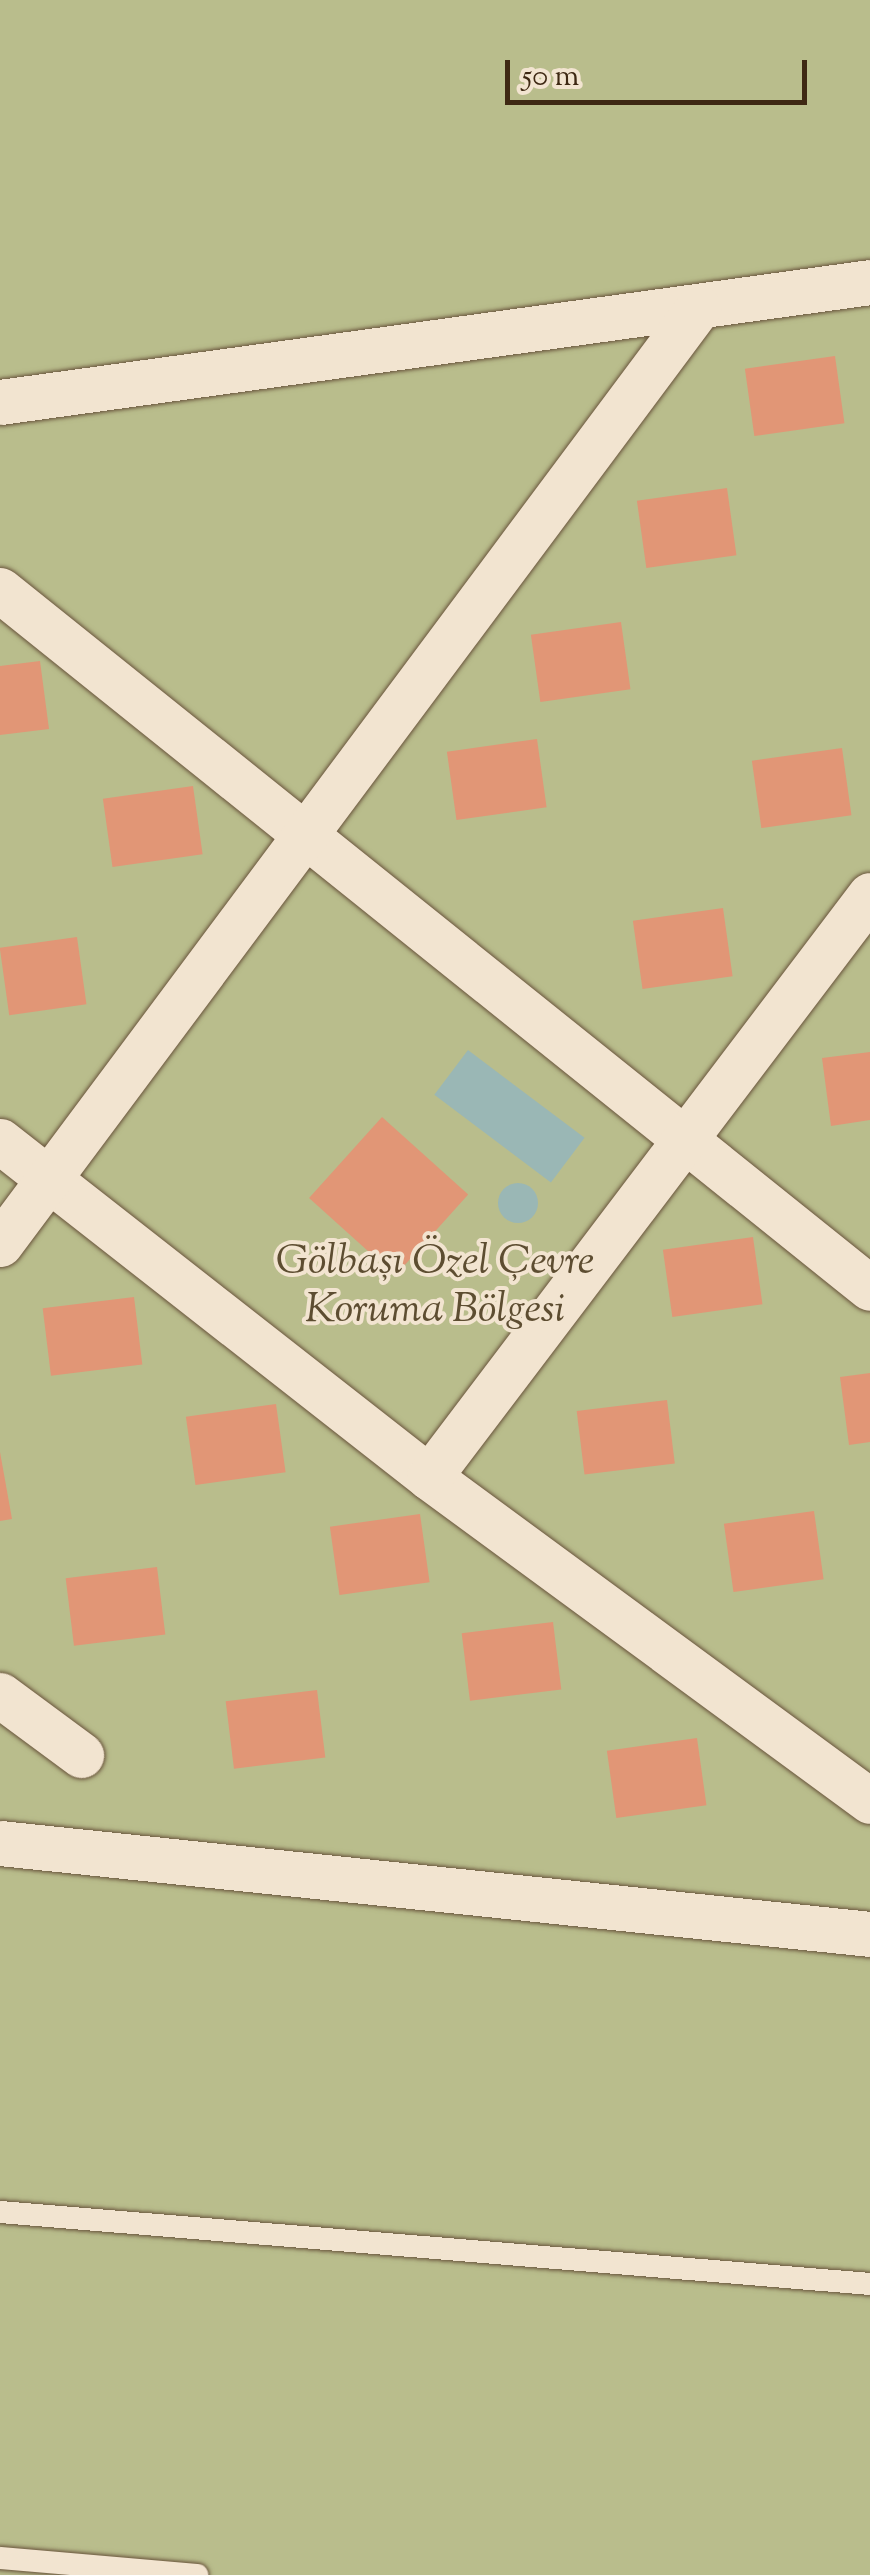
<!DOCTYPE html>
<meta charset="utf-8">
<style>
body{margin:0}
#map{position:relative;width:870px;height:2575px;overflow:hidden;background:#ebd6b6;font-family:"Sorts Mill Goudy",serif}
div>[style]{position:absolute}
.green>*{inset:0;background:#b9bd8c;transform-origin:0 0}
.water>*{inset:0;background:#9ab7b5;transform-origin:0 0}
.round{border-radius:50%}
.building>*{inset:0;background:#e19676;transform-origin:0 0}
.roads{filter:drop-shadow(0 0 2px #69543c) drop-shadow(0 0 2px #69543c)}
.lane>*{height:22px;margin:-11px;padding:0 11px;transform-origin:11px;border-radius:11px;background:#f2e4d0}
.street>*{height:45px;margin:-22.5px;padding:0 22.5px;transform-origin:22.5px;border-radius:22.5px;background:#f2e4d0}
span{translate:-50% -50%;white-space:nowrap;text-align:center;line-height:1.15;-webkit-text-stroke:8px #f2e4d0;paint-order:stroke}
.park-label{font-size:42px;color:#5d4d31;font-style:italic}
.scale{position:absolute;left:505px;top:60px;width:302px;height:45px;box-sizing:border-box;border:5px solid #3e2813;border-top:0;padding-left:12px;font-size:30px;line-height:35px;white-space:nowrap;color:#3e2813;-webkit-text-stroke:8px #f2e4d0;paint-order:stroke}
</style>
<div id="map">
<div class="green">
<div style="left:0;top:0;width:870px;height:2575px"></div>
</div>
<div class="water">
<div style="left:468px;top:1050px;width:146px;height:56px;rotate:37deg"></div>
<div class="round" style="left:498px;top:1183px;width:40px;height:40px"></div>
</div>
<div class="building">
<div style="left:835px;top:356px;width:68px;height:91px;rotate:82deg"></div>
<div style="left:727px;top:488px;width:68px;height:91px;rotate:82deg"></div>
<div style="left:621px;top:622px;width:68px;height:91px;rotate:82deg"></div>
<div style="clip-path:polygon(40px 661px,49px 729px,0 735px,0 666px)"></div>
<div style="left:537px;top:739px;width:69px;height:91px;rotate:82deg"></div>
<div style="left:842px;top:748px;width:68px;height:91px;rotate:82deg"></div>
<div style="left:193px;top:786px;width:69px;height:91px;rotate:82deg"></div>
<div style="left:723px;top:908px;width:69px;height:91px;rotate:82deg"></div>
<div style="left:77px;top:937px;width:68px;height:78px;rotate:82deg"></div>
<div style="clip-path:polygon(870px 1052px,870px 1120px,831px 1126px,822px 1058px)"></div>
<div style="left:382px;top:1117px;width:116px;height:109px;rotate:42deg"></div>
<div style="left:753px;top:1237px;width:68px;height:91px;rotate:82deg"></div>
<div style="left:134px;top:1297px;width:68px;height:92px;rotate:83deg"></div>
<div style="clip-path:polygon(870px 1373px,870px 1442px,849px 1445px,840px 1377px)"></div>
<div style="left:667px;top:1400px;width:64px;height:91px;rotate:83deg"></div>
<div style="left:276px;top:1404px;width:69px;height:91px;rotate:82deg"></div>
<div style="clip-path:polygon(0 1452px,12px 1519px,0 1521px)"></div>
<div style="left:814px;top:1511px;width:69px;height:91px;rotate:82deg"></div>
<div style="left:420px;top:1514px;width:69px;height:91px;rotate:82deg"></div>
<div style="left:157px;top:1567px;width:68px;height:92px;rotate:83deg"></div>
<div style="left:553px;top:1622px;width:68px;height:92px;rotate:83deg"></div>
<div style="left:317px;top:1690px;width:68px;height:92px;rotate:83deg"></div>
<div style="left:697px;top:1738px;width:68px;height:91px;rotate:82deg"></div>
</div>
<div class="roads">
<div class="lane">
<div style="left:0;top:2212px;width:873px;rotate:4.73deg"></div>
<div style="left:0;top:2558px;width:198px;rotate:4.9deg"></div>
</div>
<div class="street">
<div style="left:0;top:402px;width:878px;rotate:-7.85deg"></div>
<div style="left:0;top:590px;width:1115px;rotate:38.74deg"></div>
<div style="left:0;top:1141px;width:545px;rotate:38.07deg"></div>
<div style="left:429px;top:1477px;width:547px;rotate:36.3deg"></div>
<div style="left:0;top:1244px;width:1168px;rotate:-53.29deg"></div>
<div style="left:429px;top:1477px;width:730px;rotate:-52.85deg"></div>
<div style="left:0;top:1695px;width:101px;rotate:36.5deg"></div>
<div style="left:0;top:1843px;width:875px;rotate:5.97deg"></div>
</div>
</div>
<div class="park-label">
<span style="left:435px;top:1287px">Gölbaşı Özel Çevre<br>Koruma Bölgesi</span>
</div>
<div class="scale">50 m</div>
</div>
